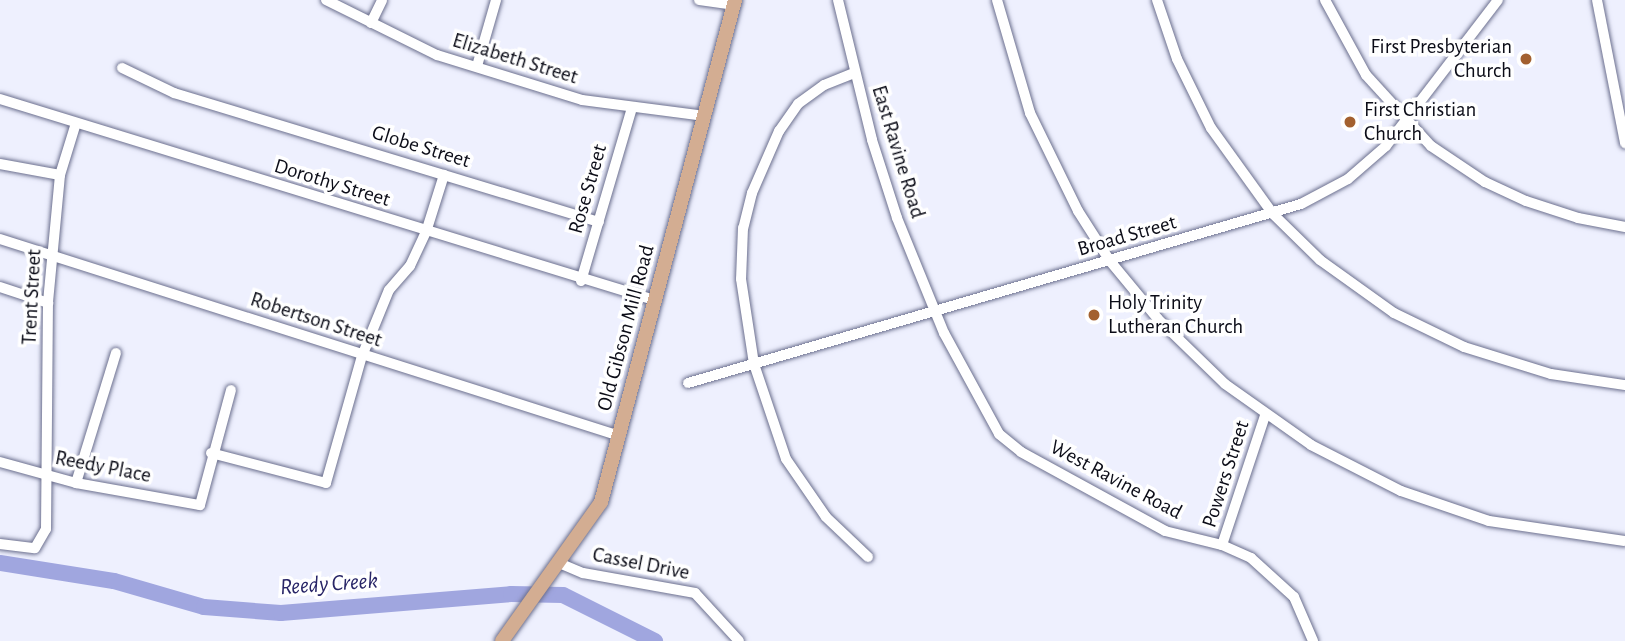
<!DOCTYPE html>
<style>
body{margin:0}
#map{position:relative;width:1625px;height:641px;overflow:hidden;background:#eef0fe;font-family:"Alegreya Sans",sans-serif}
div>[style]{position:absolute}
.river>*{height:16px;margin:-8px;padding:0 8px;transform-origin:8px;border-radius:8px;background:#a0a6df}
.roads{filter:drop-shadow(0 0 2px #6b6f8e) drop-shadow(0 0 2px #6b6f8e)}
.minor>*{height:10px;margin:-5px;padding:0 5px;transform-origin:5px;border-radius:5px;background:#fff}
.major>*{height:14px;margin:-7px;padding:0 7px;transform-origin:7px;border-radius:7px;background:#d3ad92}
.dots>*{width:19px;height:19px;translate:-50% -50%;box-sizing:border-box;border:4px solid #fff;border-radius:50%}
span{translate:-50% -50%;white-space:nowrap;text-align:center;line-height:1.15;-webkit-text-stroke:7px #fff;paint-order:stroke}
.poi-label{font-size:21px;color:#0b0c17}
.right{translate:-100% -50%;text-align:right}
.left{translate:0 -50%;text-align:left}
.street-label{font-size:21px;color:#0b0c17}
.water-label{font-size:23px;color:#282567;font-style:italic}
</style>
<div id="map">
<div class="river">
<div style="left:0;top:563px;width:115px;rotate:9deg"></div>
<div style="left:114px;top:581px;width:94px;rotate:16.1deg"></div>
<div style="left:204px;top:607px;width:77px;rotate:4.5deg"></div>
<div style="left:281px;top:613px;width:231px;rotate:-4.7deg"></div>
<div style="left:511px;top:594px;width:52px;rotate:1.1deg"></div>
<div style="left:563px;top:595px;width:103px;rotate:26.6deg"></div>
</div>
<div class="roads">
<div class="minor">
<div style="left:326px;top:0;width:124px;rotate:26.4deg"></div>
<div style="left:437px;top:55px;width:152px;rotate:17.2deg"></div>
<div style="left:582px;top:100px;width:124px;rotate:7.4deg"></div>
<div style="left:699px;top:0;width:35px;rotate:8deg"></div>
<div style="left:838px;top:0;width:144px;rotate:76.3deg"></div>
<div style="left:872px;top:140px;width:82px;rotate:72.2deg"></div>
<div style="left:897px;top:218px;width:124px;rotate:67.8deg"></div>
<div style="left:944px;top:333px;width:115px;rotate:61.4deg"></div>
<div style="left:999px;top:434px;width:28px;rotate:39deg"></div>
<div style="left:1021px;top:452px;width:164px;rotate:28.7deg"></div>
<div style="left:1165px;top:531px;width:59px;rotate:13.8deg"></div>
<div style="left:1222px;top:545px;width:32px;rotate:24deg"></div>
<div style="left:1251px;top:558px;width:58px;rotate:42.2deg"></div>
<div style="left:1294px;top:597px;width:48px;rotate:66.6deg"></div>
<div style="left:997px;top:0;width:118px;rotate:73.7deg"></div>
<div style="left:1030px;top:113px;width:109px;rotate:63.9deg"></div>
<div style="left:1078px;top:211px;width:59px;rotate:57.4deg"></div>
<div style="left:1110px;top:261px;width:75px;rotate:50.4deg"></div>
<div style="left:1158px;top:319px;width:93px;rotate:44.1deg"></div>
<div style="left:1225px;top:384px;width:105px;rotate:35.3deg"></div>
<div style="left:1311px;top:445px;width:101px;rotate:27.1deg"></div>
<div style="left:1401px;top:491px;width:93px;rotate:18.8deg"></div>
<div style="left:1489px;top:521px;width:137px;rotate:8.4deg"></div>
<div style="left:1157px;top:0;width:62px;rotate:71.3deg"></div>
<div style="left:1177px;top:59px;width:77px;rotate:63.8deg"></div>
<div style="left:1211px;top:128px;width:106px;rotate:54.2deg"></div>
<div style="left:1273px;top:214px;width:66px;rotate:44.4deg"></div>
<div style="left:1320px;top:260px;width:91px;rotate:35.6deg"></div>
<div style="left:1394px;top:313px;width:78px;rotate:25.9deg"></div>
<div style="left:1464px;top:347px;width:91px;rotate:17.2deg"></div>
<div style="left:1551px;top:374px;width:75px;rotate:8.5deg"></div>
<div style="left:1325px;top:0;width:85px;rotate:61.3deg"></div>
<div style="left:1366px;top:75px;width:96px;rotate:47.5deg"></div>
<div style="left:1431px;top:146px;width:65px;rotate:33.7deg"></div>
<div style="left:1485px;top:182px;width:45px;rotate:24.9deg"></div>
<div style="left:1526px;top:201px;width:55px;rotate:18.1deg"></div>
<div style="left:1578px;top:218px;width:48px;rotate:10.8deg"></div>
<div style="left:1597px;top:0;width:146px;rotate:78.9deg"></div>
<div style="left:371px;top:23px;width:25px;rotate:-64deg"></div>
<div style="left:477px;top:66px;width:69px;rotate:-73.9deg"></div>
<div style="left:122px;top:68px;width:58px;rotate:25.7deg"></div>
<div style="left:174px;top:93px;width:444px;rotate:16.9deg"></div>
<div style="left:854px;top:73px;width:32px;rotate:158deg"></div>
<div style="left:824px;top:85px;width:32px;rotate:144deg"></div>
<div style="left:798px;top:104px;width:33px;rotate:125deg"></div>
<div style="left:779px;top:131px;width:68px;rotate:113.5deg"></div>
<div style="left:752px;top:193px;width:36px;rotate:104deg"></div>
<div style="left:743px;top:228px;width:51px;rotate:92.2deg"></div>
<div style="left:741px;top:279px;width:86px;rotate:81.3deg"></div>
<div style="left:754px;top:364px;width:100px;rotate:71.4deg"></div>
<div style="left:786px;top:459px;width:70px;rotate:55.4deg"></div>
<div style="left:826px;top:517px;width:58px;rotate:43.6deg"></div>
<div style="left:0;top:99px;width:684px;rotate:17.08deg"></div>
<div style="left:0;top:164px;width:61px;rotate:10.4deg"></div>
<div style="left:0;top:239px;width:651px;rotate:17.63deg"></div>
<div style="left:581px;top:281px;width:180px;rotate:-73.6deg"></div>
<div style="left:0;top:287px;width:51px;rotate:18.4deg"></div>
<div style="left:688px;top:383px;width:639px;rotate:-16.28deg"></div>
<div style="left:1301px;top:204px;width:53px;rotate:-28deg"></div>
<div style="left:1348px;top:179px;width:50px;rotate:-41deg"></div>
<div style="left:1386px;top:146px;width:184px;rotate:-52.5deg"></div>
<div style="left:211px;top:453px;width:119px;rotate:14.6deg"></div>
<div style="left:326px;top:483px;width:132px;rotate:-74.2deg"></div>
<div style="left:362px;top:356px;width:71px;rotate:-67.8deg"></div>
<div style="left:389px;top:290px;width:32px;rotate:-49deg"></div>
<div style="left:410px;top:266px;width:38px;rotate:-65deg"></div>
<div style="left:426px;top:232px;width:60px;rotate:-72.5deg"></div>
<div style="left:0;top:462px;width:79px;rotate:15.4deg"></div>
<div style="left:76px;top:483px;width:126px;rotate:10.1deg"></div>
<div style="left:200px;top:505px;width:119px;rotate:-74.9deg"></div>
<div style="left:76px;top:483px;width:136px;rotate:-72.9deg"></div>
<div style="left:0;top:544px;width:35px;rotate:7deg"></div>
<div style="left:35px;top:548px;width:22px;rotate:-60deg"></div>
<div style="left:46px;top:529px;width:227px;rotate:-89.5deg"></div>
<div style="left:48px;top:302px;width:128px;rotate:-84.6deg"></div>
<div style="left:60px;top:175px;width:54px;rotate:-72.9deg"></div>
<div style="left:1222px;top:545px;width:136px;rotate:-71.6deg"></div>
<div style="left:559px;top:563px;width:26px;rotate:23deg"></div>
<div style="left:583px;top:573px;width:114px;rotate:10.1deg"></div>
<div style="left:695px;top:593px;width:65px;rotate:47.5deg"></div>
</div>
<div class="major">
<div style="left:502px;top:641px;width:171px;rotate:-54.5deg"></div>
<div style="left:601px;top:502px;width:520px;rotate:-75.05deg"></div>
</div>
</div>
<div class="dots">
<div style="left:1526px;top:59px;background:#a3602f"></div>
<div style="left:1350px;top:122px;background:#a3602f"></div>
<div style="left:1094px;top:315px;background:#a3602f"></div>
</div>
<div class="poi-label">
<span class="right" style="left:1512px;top:59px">First Presbyterian<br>Church</span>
<span class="left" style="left:1364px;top:122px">First Christian<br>Church</span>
<span class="left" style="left:1108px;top:315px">Holy Trinity<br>Lutheran Church</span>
</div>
<div class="street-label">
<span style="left:515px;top:59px;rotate:17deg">Elizabeth Street</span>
<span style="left:421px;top:147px;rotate:17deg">Globe Street</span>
<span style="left:898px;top:152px;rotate:73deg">East Ravine Road</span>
<span style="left:332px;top:183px;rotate:17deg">Dorothy Street</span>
<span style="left:588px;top:189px;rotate:-74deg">Rose Street</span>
<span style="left:1127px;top:236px;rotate:-16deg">Broad Street</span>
<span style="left:32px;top:297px;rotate:-87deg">Trent Street</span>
<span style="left:316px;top:320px;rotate:18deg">Robertson Street</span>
<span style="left:626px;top:328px;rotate:-75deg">Old Gibson Mill Road</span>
<span style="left:103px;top:467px;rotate:11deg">Reedy Place</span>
<span style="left:1226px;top:474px;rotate:-72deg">Powers Street</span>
<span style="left:1116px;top:480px;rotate:28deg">West Ravine Road</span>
<span style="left:641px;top:564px;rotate:11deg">Cassel Drive</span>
</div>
<div class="water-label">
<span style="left:329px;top:585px;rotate:-4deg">Reedy Creek</span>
</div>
</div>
